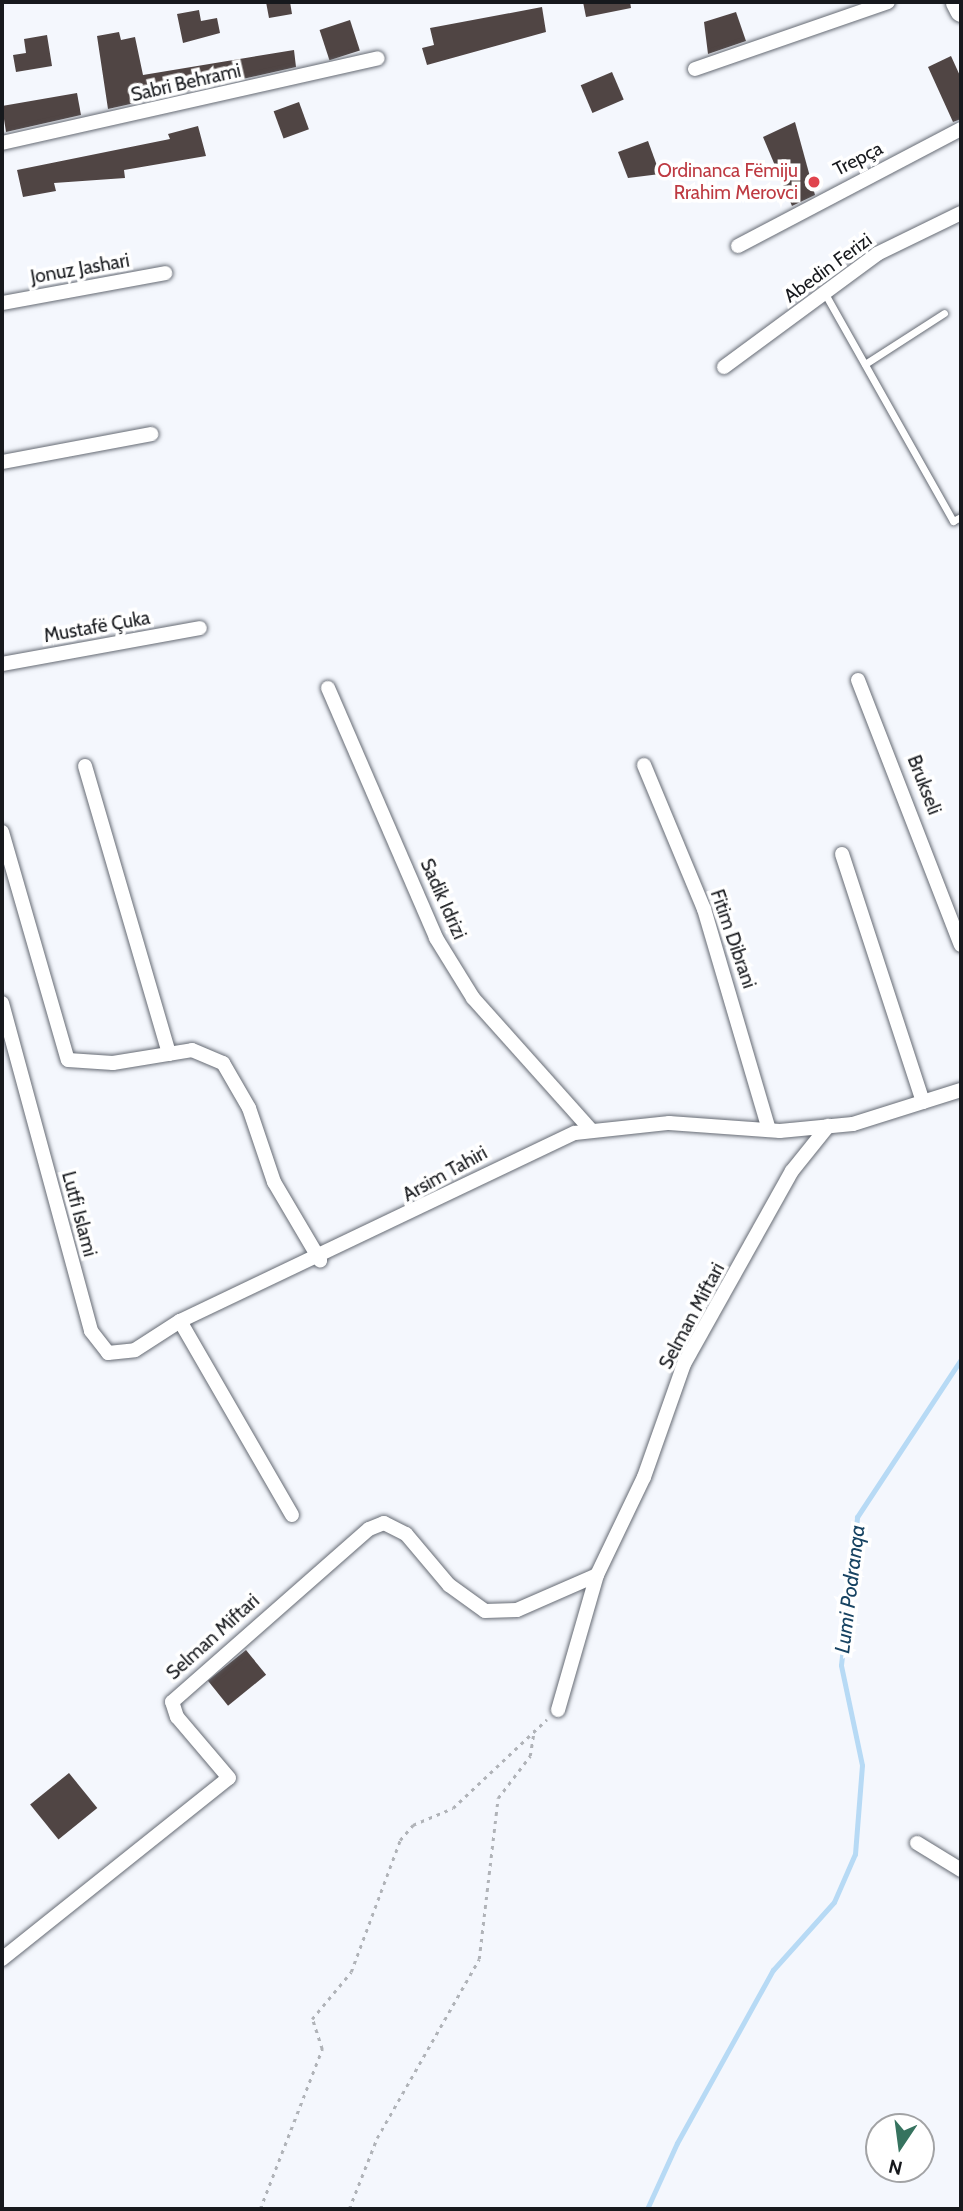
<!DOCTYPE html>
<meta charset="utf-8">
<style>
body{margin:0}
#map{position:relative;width:963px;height:2211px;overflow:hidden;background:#f4f7fd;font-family:Cabin,sans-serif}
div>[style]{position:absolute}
.stream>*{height:5px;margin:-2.5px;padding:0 2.5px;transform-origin:2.5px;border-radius:2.5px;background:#b7daf5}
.building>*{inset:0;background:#504544;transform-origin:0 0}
.path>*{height:2.5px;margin-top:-1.25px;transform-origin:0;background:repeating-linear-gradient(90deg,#b0b3b8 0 3.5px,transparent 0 8.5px)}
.roads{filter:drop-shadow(0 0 2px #666b74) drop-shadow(0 0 2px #666b74)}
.service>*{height:7px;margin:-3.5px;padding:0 3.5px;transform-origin:3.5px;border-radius:3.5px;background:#fff}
.minor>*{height:14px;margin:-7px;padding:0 7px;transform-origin:7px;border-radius:7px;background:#fff}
.primary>*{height:23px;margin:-11.5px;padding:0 11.5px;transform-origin:11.5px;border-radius:11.5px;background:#fff}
.dots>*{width:19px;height:19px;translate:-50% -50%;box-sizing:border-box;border:4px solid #fff;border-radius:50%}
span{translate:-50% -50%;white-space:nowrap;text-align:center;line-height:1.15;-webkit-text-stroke:7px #fff;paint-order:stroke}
.street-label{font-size:19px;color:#17191d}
.health-label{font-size:19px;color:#be3a42}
.right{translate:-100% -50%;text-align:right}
.water-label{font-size:21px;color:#174362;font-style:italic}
.frame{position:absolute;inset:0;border:4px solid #17191d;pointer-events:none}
.north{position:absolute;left:865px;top:2113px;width:70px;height:70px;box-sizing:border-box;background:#fff;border:2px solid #a2a3a5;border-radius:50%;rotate:193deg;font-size:19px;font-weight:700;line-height:28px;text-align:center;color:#17191d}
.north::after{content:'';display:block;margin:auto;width:24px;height:32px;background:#36735f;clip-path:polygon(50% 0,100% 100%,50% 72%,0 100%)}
</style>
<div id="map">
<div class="stream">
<div style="left:647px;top:2209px;width:72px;rotate:-65.6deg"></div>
<div style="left:677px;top:2143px;width:198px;rotate:-61deg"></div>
<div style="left:773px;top:1970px;width:91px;rotate:-48.1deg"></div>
<div style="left:834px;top:1902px;width:52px;rotate:-66.4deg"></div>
<div style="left:855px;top:1854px;width:89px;rotate:-85.5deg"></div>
<div style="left:862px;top:1765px;width:102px;rotate:-101.9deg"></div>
<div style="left:841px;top:1665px;width:149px;rotate:-83.8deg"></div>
<div style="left:857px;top:1517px;width:189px;rotate:-56.6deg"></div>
</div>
<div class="building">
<div style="clip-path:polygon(266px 2px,290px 2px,292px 14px,269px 18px)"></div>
<div style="clip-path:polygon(583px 2px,630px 2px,631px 8px,586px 17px)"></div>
<div style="clip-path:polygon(542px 7px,546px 32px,427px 65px,422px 48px,434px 45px,430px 28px)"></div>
<div style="clip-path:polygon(199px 10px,201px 21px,217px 18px,220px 33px,183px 43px,177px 14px)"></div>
<div style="clip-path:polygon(736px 12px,746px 41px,708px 54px,704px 22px)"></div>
<div style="left:350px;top:20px;width:32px;height:32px;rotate:72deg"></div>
<div style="clip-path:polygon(119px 32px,121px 40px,135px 37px,143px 75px,294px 50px,296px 67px,108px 109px,97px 36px)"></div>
<div style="clip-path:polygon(47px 35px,52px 66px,16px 72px,13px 55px,26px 53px,24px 39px)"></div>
<div style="clip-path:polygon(951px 56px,961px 78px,961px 119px,953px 122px,928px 67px)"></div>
<div style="left:612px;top:72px;width:30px;height:34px;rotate:67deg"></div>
<div style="clip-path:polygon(77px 93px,81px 115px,6px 132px,2px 106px)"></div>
<div style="left:299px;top:102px;width:29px;height:27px;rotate:70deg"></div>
<div style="clip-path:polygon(795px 122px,815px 195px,792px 206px,763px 137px)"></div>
<div style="clip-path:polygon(198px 126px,206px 156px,124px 170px,125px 178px,54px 183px,56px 191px,23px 197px,17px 170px,170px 139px,168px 134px)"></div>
<div style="clip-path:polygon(648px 141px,660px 174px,628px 178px,618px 152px)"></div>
<div style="left:246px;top:1650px;width:32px;height:49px;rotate:51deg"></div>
<div style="left:69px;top:1773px;width:45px;height:50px;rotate:51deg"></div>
</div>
<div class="path">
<div style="left:260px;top:2209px;width:172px;rotate:-68.8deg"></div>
<div style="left:322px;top:2049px;width:32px;rotate:-108deg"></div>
<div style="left:312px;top:2019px;width:61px;rotate:-50.3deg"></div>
<div style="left:351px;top:1972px;width:141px;rotate:-69.6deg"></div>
<div style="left:400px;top:1840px;width:20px;rotate:-49deg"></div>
<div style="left:413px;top:1825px;width:43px;rotate:-23deg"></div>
<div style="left:453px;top:1808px;width:129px;rotate:-43.4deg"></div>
<div style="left:349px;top:2209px;width:76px;rotate:-68.5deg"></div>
<div style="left:377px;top:2138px;width:206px;rotate:-60.3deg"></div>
<div style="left:479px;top:1959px;width:162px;rotate:-83.3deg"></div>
<div style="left:498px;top:1798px;width:53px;rotate:-52.7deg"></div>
<div style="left:530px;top:1756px;width:26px;rotate:-81deg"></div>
</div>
<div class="roads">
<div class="service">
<div style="left:824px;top:292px;width:263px;rotate:60.6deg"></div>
<div style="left:953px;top:521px;width:9px;rotate:-27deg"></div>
<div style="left:865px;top:364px;width:94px;rotate:-32.8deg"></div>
</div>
<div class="minor">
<div style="left:695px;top:69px;width:204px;rotate:-19.1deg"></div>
<div style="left:2px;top:143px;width:385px;rotate:-12.7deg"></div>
<div style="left:738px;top:246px;width:252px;rotate:-27.7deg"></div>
<div style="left:2px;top:303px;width:166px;rotate:-10.4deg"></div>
<div style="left:724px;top:367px;width:190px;rotate:-36.4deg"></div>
<div style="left:877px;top:254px;width:93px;rotate:-26deg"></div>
<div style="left:2px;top:462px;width:152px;rotate:-10.6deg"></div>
<div style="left:2px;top:664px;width:201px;rotate:-10.3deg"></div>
<div style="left:858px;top:680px;width:284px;rotate:68.8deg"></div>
<div style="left:328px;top:688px;width:272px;rotate:66.6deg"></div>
<div style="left:436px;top:938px;width:70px;rotate:58.3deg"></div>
<div style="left:473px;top:998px;width:177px;rotate:48.2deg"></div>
<div style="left:644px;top:765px;width:156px;rotate:67.4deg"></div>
<div style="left:704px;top:909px;width:230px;rotate:73.6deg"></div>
<div style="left:85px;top:766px;width:300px;rotate:73.7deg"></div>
<div style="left:2px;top:832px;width:237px;rotate:73.9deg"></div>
<div style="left:68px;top:1060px;width:45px;rotate:3.8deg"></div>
<div style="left:113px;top:1063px;width:80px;rotate:-9.3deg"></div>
<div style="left:192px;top:1050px;width:34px;rotate:23deg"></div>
<div style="left:223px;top:1063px;width:52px;rotate:60deg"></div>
<div style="left:249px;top:1108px;width:78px;rotate:71.3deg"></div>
<div style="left:274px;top:1182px;width:91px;rotate:59.5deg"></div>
<div style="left:842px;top:854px;width:261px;rotate:71.9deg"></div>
<div style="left:2px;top:1003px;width:340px;rotate:74.8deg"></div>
<div style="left:91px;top:1331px;width:28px;rotate:52deg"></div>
<div style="left:108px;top:1353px;width:27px;rotate:-6deg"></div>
<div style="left:135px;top:1350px;width:54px;rotate:-32.8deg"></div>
<div style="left:292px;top:1515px;width:224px;rotate:-120deg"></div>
<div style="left:180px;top:1321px;width:437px;rotate:-25.5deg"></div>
<div style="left:575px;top:1133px;width:95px;rotate:-6.1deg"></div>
<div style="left:669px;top:1123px;width:111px;rotate:4.1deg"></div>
<div style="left:780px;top:1131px;width:73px;rotate:-5.5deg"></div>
<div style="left:853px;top:1124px;width:113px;rotate:-17.5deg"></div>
<div style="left:558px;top:1710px;width:141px;rotate:-73.9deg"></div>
<div style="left:917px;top:1843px;width:52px;rotate:31.5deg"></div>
<div style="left:2px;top:1959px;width:290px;rotate:-38.6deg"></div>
<div style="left:229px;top:1778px;width:80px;rotate:-130.4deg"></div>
<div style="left:177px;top:1717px;width:16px;rotate:-108deg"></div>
<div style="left:172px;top:1702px;width:262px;rotate:-41.3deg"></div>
<div style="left:369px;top:1529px;width:16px;rotate:-22deg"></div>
<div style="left:384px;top:1523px;width:25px;rotate:27deg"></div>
<div style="left:406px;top:1534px;width:67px;rotate:49.9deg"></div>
<div style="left:449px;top:1585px;width:44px;rotate:35.8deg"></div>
<div style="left:485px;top:1611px;width:32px;rotate:-2deg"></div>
<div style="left:517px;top:1610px;width:87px;rotate:-23.6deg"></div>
<div style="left:597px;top:1575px;width:109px;rotate:-64.4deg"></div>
<div style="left:644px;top:1477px;width:120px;rotate:-70.5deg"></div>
<div style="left:684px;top:1364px;width:221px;rotate:-60.8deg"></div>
<div style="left:792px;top:1171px;width:58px;rotate:-51.3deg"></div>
</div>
<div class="primary">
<div style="left:957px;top:2px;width:9px;rotate:63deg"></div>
</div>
</div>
<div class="dots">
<div style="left:814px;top:182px;background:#e0444e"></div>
</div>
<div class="street-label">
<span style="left:186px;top:83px;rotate:-13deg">Sabri Behrami</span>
<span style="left:858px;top:159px;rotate:-27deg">Trepça</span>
<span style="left:828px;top:268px;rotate:-36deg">Abedin Ferizi</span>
<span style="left:80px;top:269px;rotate:-10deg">Jonuz Jashari</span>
<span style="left:97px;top:627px;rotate:-10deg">Mustafë Çuka</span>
<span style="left:924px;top:785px;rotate:69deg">Brukseli</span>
<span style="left:443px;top:899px;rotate:66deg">Sadik Idrizi</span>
<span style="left:733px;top:939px;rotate:71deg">Fitim Dibrani</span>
<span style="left:445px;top:1174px;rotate:-29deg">Arsim Tahiri</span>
<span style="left:79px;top:1214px;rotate:75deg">Lutfi Islami</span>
<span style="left:692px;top:1316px;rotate:-62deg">Selman Miftari</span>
<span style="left:213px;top:1637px;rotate:-42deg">Selman Miftari</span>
</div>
<div class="health-label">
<span class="right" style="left:798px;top:182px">Ordinanca Fëmiju<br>Rrahim Merovci</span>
</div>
<div class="water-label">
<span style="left:850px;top:1589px;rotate:-83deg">Lumi Podranqa</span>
</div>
<div class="frame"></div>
<div class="north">N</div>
</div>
